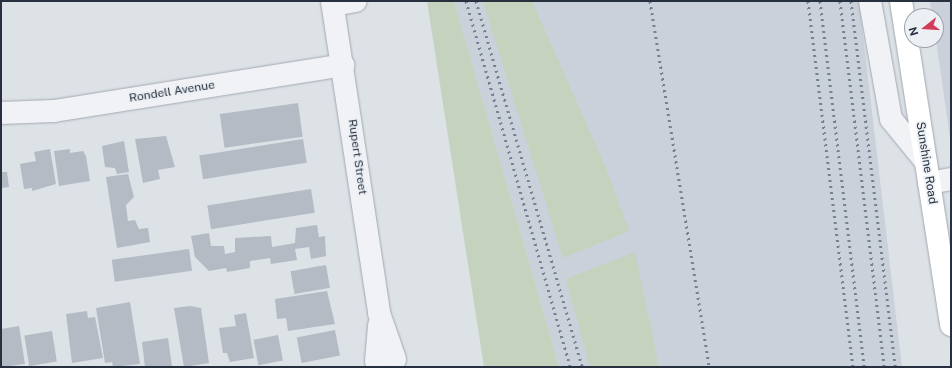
<!DOCTYPE html>
<style>
body{margin:0}
#map{position:relative;width:952px;height:368px;overflow:hidden;background:#dde2e7;font-family:"Public Sans",sans-serif}
div>[style]{position:absolute}
.built>*{inset:0;background:#cbd1da}
.green>*{inset:0;background:#c4d2be}
.building>*{inset:0;background:#b4bbc4;transform-origin:0 0}
.roads{filter:drop-shadow(0 0 1px #a2a9b1) drop-shadow(0 0 1px #a2a9b1)}
.minor>*{height:22px;margin:-11px;padding:0 11px;transform-origin:11px;border-radius:11px;background:#f0f2f6}
.major>*{height:22px;margin:-11px;padding:0 11px;transform-origin:11px;border-radius:11px;background:#fff}
.rail>*{height:3px;margin-top:-1.5px;transform-origin:0;background:repeating-linear-gradient(90deg,#768291 0 2px,transparent 0 6px)}
span{translate:-50% -50%;white-space:nowrap;text-align:center;line-height:1.15;-webkit-text-stroke:3.5px #ecf0f5;paint-order:stroke}
.street-label{font-size:12px;color:#26303e}
.frame{position:absolute;inset:0;border:2px solid #26303e;pointer-events:none}
.north{position:absolute;left:904px;top:8px;width:40px;height:40px;box-sizing:border-box;background:#ecf0f5;border:1px solid #9da3ac;border-radius:50%;rotate:253deg;font-size:11px;font-weight:700;line-height:16px;text-align:center;color:#26303e}
.north::after{content:'';display:block;margin:auto;width:14px;height:18px;background:#d23c5a;clip-path:polygon(50% 0,100% 100%,50% 72%,0 100%)}
</style>
<div id="map">
<div class="built">
<div style="clip-path:polygon(454px 1px,859px 1px,902px 367px,559px 367px)"></div>
<div style="clip-path:polygon(930px 1px,951px 1px,951px 145px,936px 40px,936px 16px,932px 16px)"></div>
</div>
<div class="green">
<div style="clip-path:polygon(427px 1px,454px 1px,559px 367px,484px 367px)"></div>
<div style="clip-path:polygon(483px 1px,532px 1px,608px 173px,629px 231px,563px 258px)"></div>
<div style="clip-path:polygon(635px 252px,659px 367px,590px 367px,566px 279px)"></div>
</div>
<div class="building">
<div style="left:298px;top:103px;width:34px;height:79px;rotate:82deg"></div>
<div style="clip-path:polygon(166px 136px,175px 167px,158px 170px,160px 179px,143px 183px,135px 139px)"></div>
<div style="left:303px;top:139px;width:24px;height:105px;rotate:81deg"></div>
<div style="clip-path:polygon(124px 141px,129px 172px,117px 174px,115px 168px,105px 167px,102px 146px)"></div>
<div style="clip-path:polygon(50px 149px,56px 184px,32px 191px,32px 188px,24px 189px,20px 164px,36px 161px,34px 152px)"></div>
<div style="clip-path:polygon(70px 149px,70px 153px,83px 151px,86px 156px,90px 181px,59px 186px,54px 151px)"></div>
<div style="clip-path:polygon(1px 172px,7px 172px,9px 187px,1px 188px)"></div>
<div style="clip-path:polygon(128px 174px,134px 197px,126px 205px,128px 221px,135px 220px,139px 229px,148px 228px,150px 242px,117px 248px,106px 177px)"></div>
<div style="left:311px;top:189px;width:24px;height:105px;rotate:81deg"></div>
<div style="clip-path:polygon(317px 225px,319px 237px,325px 236px,326px 256px,311px 259px,309px 247px,295px 249px,297px 260px,271px 264px,270px 258px,250px 261px,250px 268px,227px 272px,226px 268px,209px 271px,195px 257px,191px 236px,209px 233px,211px 246px,224px 246px,225px 254px,235px 252px,235px 238px,271px 236px,272px 247px,295px 243px,296px 228px)"></div>
<div style="left:189px;top:249px;width:22px;height:78px;rotate:82deg"></div>
<div style="left:326px;top:265px;width:23px;height:36px;rotate:80deg"></div>
<div style="clip-path:polygon(327px 291px,335px 324px,288px 331px,286px 318px,277px 319px,275px 299px)"></div>
<div style="clip-path:polygon(130px 302px,140px 364px,113px 367px,112px 362px,105px 363px,96px 308px)"></div>
<div style="clip-path:polygon(190px 306px,201px 308px,209px 363px,184px 367px,174px 308px)"></div>
<div style="clip-path:polygon(87px 311px,88px 318px,95px 317px,103px 358px,72px 363px,66px 314px)"></div>
<div style="clip-path:polygon(246px 313px,254px 358px,230px 362px,227px 353px,223px 353px,219px 328px,236px 326px,234px 315px)"></div>
<div style="clip-path:polygon(19px 326px,25px 364px,1px 367px,1px 329px)"></div>
<div style="left:335px;top:330px;width:26px;height:39px;rotate:79deg"></div>
<div style="left:52px;top:331px;width:31px;height:28px;rotate:81deg"></div>
<div style="left:278px;top:335px;width:26px;height:25px;rotate:79deg"></div>
<div style="clip-path:polygon(168px 338px,172px 367px,145px 367px,142px 342px)"></div>
</div>
<div class="roads">
<div class="minor">
<div style="left:332px;top:1px;width:316px;rotate:81.4deg"></div>
<div style="left:379px;top:313px;width:49px;rotate:70.8deg"></div>
<div style="left:870px;top:1px;width:120px;rotate:79.9deg"></div>
<div style="left:891px;top:119px;width:55px;rotate:50.9deg"></div>
<div style="left:333px;top:5px;width:23px;rotate:-10deg"></div>
<div style="left:1px;top:113px;width:53px;rotate:-2.2deg"></div>
<div style="left:54px;top:111px;width:293px;rotate:-9deg"></div>
<div style="left:929px;top:183px;width:22px;rotate:-10deg"></div>
<div style="left:376px;top:361px;width:36px;rotate:-85deg"></div>
</div>
<div class="major">
<div style="left:901px;top:1px;width:328px;rotate:81.2deg"></div>
</div>
</div>
<div class="rail">
<div style="left:466px;top:1px;width:380px;rotate:74.1deg"></div>
<div style="left:476px;top:1px;width:381px;rotate:73.8deg"></div>
<div style="left:650px;top:1px;width:371px;rotate:80.8deg"></div>
<div style="left:808px;top:1px;width:369px;rotate:83deg"></div>
<div style="left:820px;top:1px;width:369px;rotate:83.1deg"></div>
<div style="left:840px;top:1px;width:369px;rotate:83.1deg"></div>
<div style="left:851px;top:1px;width:369px;rotate:83.1deg"></div>
</div>
<div class="street-label">
<span style="left:172px;top:92px;rotate:-9deg">Rondell Avenue</span>
<span style="left:357px;top:157px;rotate:82deg">Rupert Street</span>
<span style="left:926px;top:163px;rotate:81deg">Sunshine Road</span>
</div>
<div class="frame"></div>
<div class="north">N</div>
</div>
